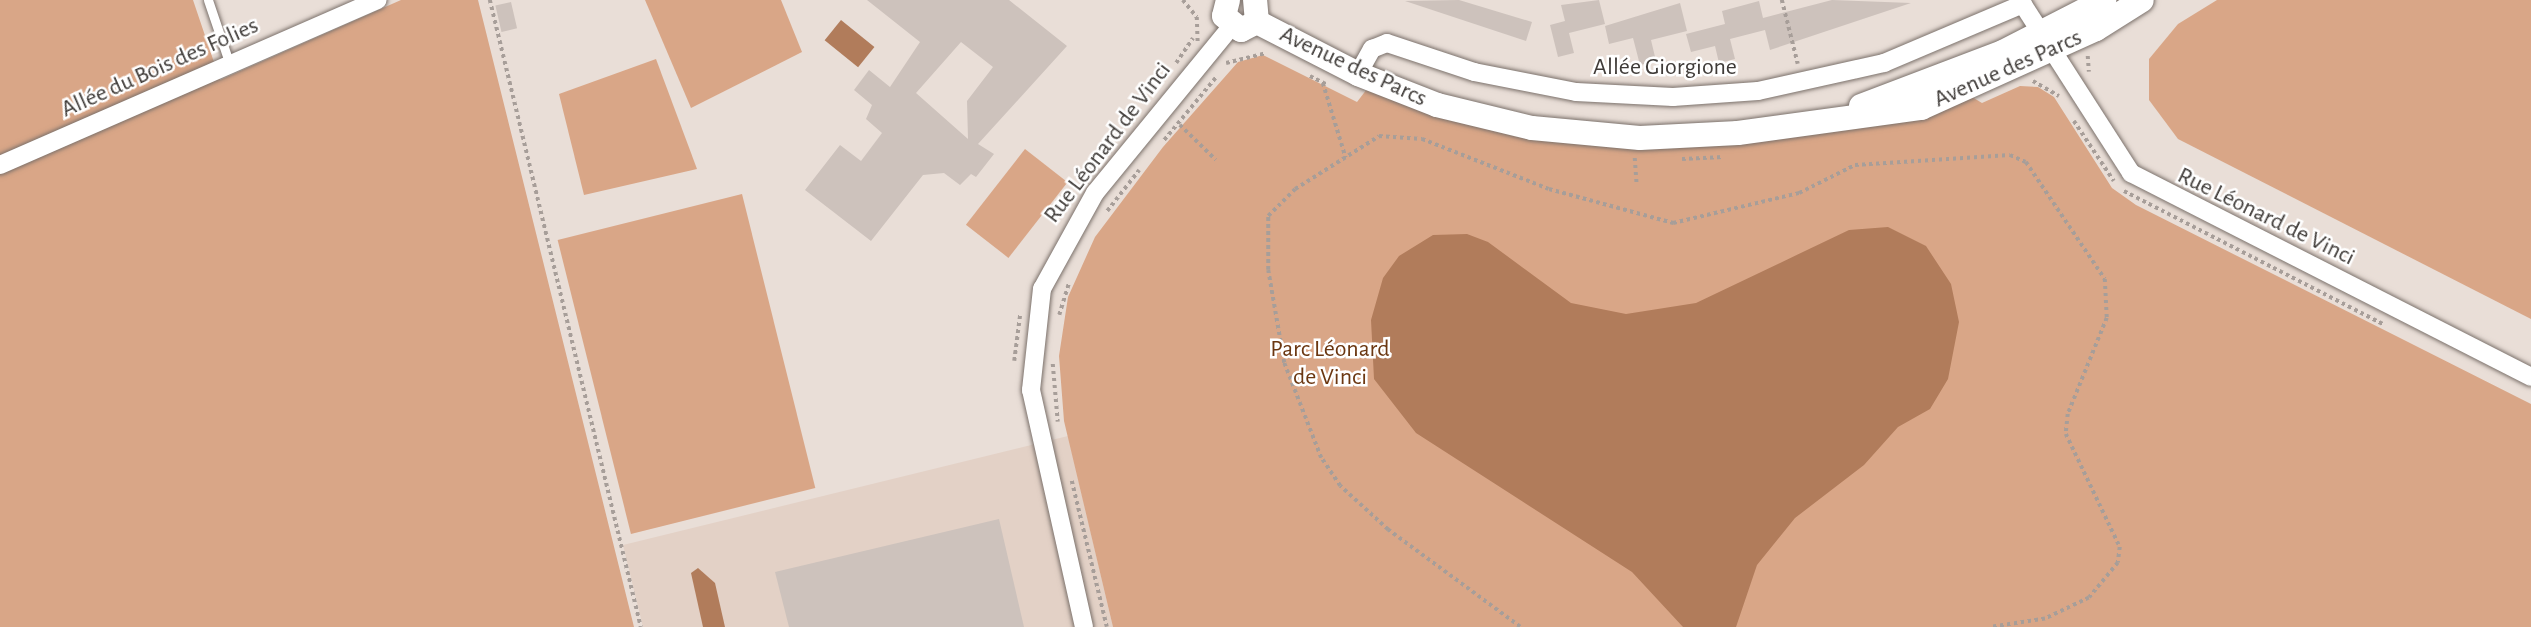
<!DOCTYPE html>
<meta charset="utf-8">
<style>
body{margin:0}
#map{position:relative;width:2531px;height:627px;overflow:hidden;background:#e9ded7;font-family:"Alegreya Sans",sans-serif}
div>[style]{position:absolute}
.built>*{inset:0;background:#e3d1c6}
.green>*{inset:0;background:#d9a687;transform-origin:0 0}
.water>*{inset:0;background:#b17c5b;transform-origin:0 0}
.building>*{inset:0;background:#cdc2bc;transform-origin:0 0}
.path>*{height:3.5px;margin-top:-1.75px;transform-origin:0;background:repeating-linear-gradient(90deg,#a79e99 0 3.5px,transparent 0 7px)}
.roads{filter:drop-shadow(0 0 2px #7b716b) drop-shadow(0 0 2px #7b716b)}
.lane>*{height:9px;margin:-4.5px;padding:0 4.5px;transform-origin:4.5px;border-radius:4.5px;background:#fff}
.street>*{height:18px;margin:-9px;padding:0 9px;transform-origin:9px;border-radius:9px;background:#fff}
.secondary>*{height:24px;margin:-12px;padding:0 12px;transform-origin:12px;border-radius:12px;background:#fff}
span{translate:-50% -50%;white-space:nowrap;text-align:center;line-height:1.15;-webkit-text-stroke:5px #fff;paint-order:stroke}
.street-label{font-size:24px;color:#3f3b38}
.park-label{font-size:24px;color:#6b3711}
</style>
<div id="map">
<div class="built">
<div style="clip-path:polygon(1068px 436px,1113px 627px,643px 627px,623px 545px)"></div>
</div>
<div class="green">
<div style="clip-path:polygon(0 0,193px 0,220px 80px,401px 0,478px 0,634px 627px,0 627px)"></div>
<div style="clip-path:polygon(645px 0,781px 0,802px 52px,691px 108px)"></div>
<div style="clip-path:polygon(2217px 0,2531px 0,2531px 319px,2178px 139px,2149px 100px,2149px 59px,2178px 24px)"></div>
<div style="clip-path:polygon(1263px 55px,1357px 102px,1367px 89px,1566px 140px,1972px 97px,1982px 103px,2020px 86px,2038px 87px,2054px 97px,2112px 188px,2136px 205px,2531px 404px,2531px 627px,1113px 627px,1064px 421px,1059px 356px,1068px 297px,1095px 237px,1163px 147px,1238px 62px)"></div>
<div style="clip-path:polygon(656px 59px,697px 169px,584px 195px,559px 94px)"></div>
<div style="left:1025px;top:149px;width:54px;height:96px;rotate:38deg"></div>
<div style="left:742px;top:194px;width:303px;height:190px;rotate:76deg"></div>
</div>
<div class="water">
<div style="left:841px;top:20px;width:43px;height:26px;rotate:39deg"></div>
<div style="clip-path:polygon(1888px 227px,1926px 246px,1951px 284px,1959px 322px,1948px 379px,1930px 409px,1898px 427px,1864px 465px,1795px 518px,1757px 565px,1736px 627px,1683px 627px,1632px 572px,1416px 433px,1374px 379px,1371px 320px,1383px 278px,1399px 256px,1433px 235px,1467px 234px,1488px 242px,1571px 303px,1626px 314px,1696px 303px,1849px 230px)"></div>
<div style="clip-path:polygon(698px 568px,715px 583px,725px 627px,703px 627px,691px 573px)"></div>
</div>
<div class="building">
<div style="clip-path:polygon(evenodd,867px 0,1009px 0,1067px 46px,978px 144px,994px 154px,976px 177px,971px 174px,960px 185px,944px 173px,923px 175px,871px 241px,805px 190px,840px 145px,861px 161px,882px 133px,866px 119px,872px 105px,854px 90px,869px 70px,890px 87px,920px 42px,867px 0,961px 42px,993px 67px,967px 101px,968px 139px,916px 93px,961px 42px)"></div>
<div style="clip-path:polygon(1459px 0,1532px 22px,1526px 41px,1405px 1px)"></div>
<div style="clip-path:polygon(1599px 0,1605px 24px,1569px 33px,1574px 53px,1558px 57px,1550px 25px,1565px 21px,1561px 5px)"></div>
<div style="clip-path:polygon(1832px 0,1911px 3px,1770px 50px,1765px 30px,1730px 39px,1735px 59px,1719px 63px,1715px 46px,1691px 52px,1686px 34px,1725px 24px,1722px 11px,1759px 1px,1763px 18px)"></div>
<div style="left:511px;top:2px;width:27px;height:16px;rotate:77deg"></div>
<div style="clip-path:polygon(1680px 3px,1687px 31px,1651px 40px,1656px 61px,1640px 65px,1633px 38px,1609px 44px,1605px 26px)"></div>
<div style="clip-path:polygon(999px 519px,1024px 627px,789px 627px,775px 572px)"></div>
</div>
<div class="path">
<div style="left:490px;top:0;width:645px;rotate:76.46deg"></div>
<div style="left:1183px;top:0;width:22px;rotate:51deg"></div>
<div style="left:1197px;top:17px;width:25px;rotate:88deg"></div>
<div style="left:1782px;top:0;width:66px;rotate:76deg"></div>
<div style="left:2088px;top:56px;width:16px;rotate:86deg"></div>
<div style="left:1176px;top:63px;width:30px;rotate:-56deg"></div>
<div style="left:1226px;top:63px;width:41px;rotate:-14deg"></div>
<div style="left:1310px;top:76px;width:20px;rotate:27deg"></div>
<div style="left:2033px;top:81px;width:30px;rotate:30deg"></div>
<div style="left:1323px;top:83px;width:78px;rotate:73deg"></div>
<div style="left:2074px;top:121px;width:72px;rotate:56.3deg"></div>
<div style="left:1180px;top:125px;width:50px;rotate:44.2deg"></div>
<div style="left:1164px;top:140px;width:83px;rotate:-50.4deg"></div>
<div style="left:1635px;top:158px;width:26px;rotate:86deg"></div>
<div style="left:1682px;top:159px;width:41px;rotate:-2.8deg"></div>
<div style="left:2124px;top:191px;width:293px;rotate:27.2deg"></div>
<div style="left:1107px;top:211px;width:52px;rotate:-52deg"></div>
<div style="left:1059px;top:315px;width:34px;rotate:-73deg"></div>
<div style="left:1014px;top:361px;width:47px;rotate:-82.7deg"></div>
<div style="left:1053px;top:364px;width:58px;rotate:85.1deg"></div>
<div style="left:1072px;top:481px;width:150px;rotate:76.5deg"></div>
<div style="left:1520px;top:627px;width:164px;rotate:-143.7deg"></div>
<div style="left:1388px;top:530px;width:65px;rotate:-137.5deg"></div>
<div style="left:1340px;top:486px;width:34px;rotate:-124deg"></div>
<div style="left:1321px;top:458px;width:102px;rotate:-111.3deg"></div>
<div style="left:1284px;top:363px;width:94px;rotate:-99.8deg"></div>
<div style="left:1268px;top:270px;width:54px;rotate:-90deg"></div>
<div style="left:1268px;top:216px;width:38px;rotate:-45deg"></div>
<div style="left:1295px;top:189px;width:99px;rotate:-32.2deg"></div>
<div style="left:1379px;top:136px;width:43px;rotate:4deg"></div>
<div style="left:1422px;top:139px;width:136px;rotate:21.5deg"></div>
<div style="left:1549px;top:189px;width:129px;rotate:15.3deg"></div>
<div style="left:1673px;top:223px;width:130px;rotate:-13.4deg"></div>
<div style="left:1799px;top:193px;width:63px;rotate:-26.6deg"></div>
<div style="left:1855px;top:165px;width:155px;rotate:-3.7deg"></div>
<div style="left:2010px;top:155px;width:17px;rotate:24deg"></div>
<div style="left:2026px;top:162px;width:141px;rotate:56deg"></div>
<div style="left:2105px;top:279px;width:39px;rotate:87deg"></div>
<div style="left:2107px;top:318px;width:104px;rotate:112.1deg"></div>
<div style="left:2068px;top:414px;width:20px;rotate:96deg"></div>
<div style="left:2066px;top:434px;width:125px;rotate:64.5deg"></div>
<div style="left:2120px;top:547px;width:16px;rotate:97deg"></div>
<div style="left:2118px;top:563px;width:45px;rotate:129.6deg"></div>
<div style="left:2089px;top:598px;width:49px;rotate:154.5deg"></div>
<div style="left:2045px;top:619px;width:53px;rotate:171.3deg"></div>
</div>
<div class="roads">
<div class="lane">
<div style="left:208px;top:0;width:69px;rotate:71.3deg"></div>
</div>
<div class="street">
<div style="left:2020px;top:0;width:206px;rotate:57.3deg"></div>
<div style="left:2131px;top:173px;width:449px;rotate:27deg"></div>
<div style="left:1358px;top:74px;width:29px;rotate:-61deg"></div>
<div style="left:1372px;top:49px;width:16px;rotate:-22deg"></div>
<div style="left:1387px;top:43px;width:92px;rotate:18.4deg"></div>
<div style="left:1474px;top:72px;width:104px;rotate:11.1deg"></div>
<div style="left:1576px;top:92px;width:97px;rotate:3deg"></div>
<div style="left:1673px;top:97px;width:85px;rotate:-4deg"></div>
<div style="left:1758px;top:91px;width:129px;rotate:-12.5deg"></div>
<div style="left:1884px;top:63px;width:151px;rotate:-23deg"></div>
<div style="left:0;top:165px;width:412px;rotate:-23.6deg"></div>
<div style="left:1084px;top:627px;width:243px;rotate:-102.6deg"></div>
<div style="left:1031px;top:390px;width:102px;rotate:-83.8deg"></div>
<div style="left:1042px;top:289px;width:110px;rotate:-61.1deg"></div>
<div style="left:1095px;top:193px;width:215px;rotate:-50.7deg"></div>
</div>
<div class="secondary">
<div style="left:1228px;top:0;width:16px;rotate:104deg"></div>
<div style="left:1224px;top:16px;width:22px;rotate:39deg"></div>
<div style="left:1241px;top:30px;width:18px;rotate:-27deg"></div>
<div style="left:1257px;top:22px;width:22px;rotate:-95deg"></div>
<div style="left:1257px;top:22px;width:114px;rotate:27.2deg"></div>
<div style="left:1358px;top:74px;width:85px;rotate:21.4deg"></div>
<div style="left:1437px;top:105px;width:98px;rotate:13.6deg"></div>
<div style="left:1532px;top:128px;width:108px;rotate:5.3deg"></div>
<div style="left:1640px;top:138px;width:98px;rotate:-2.9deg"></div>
<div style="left:1738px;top:133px;width:185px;rotate:-7.8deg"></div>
<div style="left:1921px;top:108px;width:192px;rotate:-24.3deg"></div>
<div style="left:2096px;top:29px;width:54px;rotate:-32.2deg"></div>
<div style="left:1861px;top:106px;width:152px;rotate:-20.8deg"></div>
<div style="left:2003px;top:52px;width:114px;rotate:-27.2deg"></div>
</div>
</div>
<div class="street-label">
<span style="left:1353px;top:67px;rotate:25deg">Avenue des Parcs</span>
<span style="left:160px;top:68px;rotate:-24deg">Allée du Bois des Folies</span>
<span style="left:1665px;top:68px">Allée Giorgione</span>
<span style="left:2008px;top:69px;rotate:-24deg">Avenue des Parcs</span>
<span style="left:1108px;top:143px;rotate:-53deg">Rue Léonard de Vinci</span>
<span style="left:2266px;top:217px;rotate:26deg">Rue Léonard de Vinci</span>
</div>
<div class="park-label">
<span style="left:1330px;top:364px">Parc Léonard<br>de Vinci</span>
</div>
</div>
